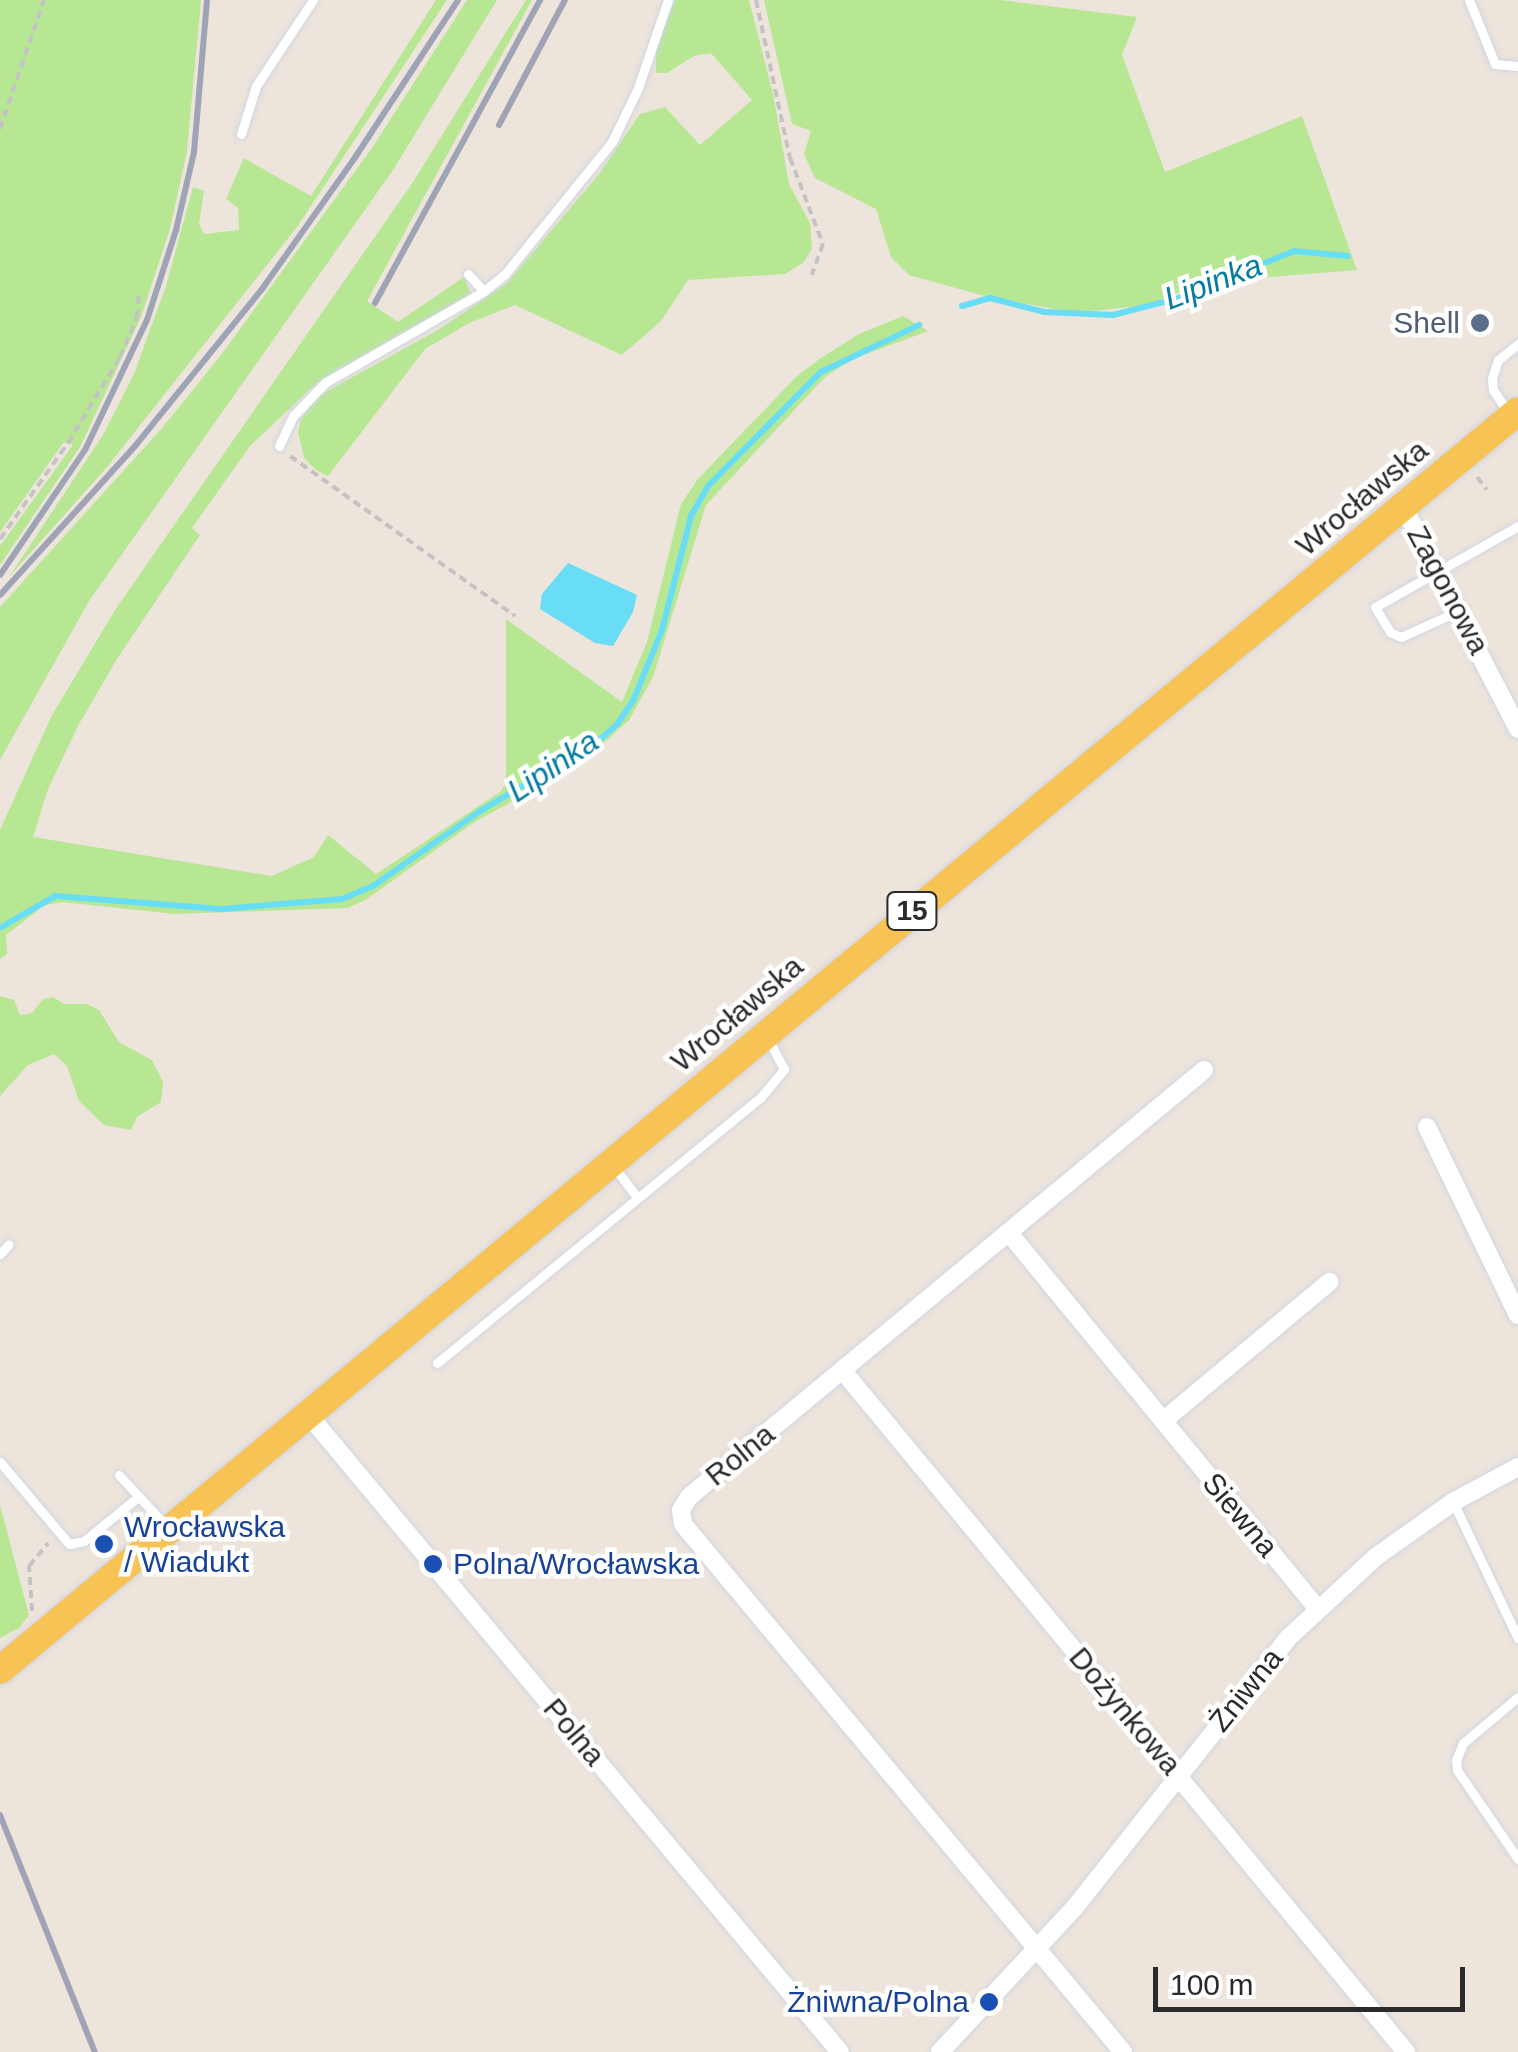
<!DOCTYPE html>
<meta charset="utf-8">
<style>
body{margin:0}
#map{position:relative;width:1518px;height:2052px;overflow:hidden;background:#ede4db;font-family:Arial,sans-serif}
div>[style]{position:absolute}
.green>*{inset:0;background:#b8e794}
.water>*{inset:0;background:#68ddf5}
.stream>*{height:6px;margin:-3px;padding:0 3px;transform-origin:3px;border-radius:3px;background:#68ddf5}
.path>*{height:4px;margin-top:-2px;transform-origin:0;background:repeating-linear-gradient(90deg,#c3c3c3 0 8px,transparent 0 13px)}
.roads{filter:drop-shadow(0 0 2px #d0d6e4) drop-shadow(0 0 2px #d0d6e4)}
.lane>*{height:9px;margin:-4.5px;padding:0 4.5px;transform-origin:4.5px;border-radius:4.5px;background:#fff}
.street>*{height:18px;margin:-9px;padding:0 9px;transform-origin:9px;border-radius:9px;background:#fff}
.primary>*{height:28px;margin:-14px;padding:0 14px;transform-origin:14px;border-radius:14px;background:#f8c355}
.rail>*{height:6px;margin:-3px;padding:0 3px;transform-origin:3px;border-radius:3px;background:#9ea3b6}
.dots>*{width:28px;height:28px;translate:-50% -50%;box-sizing:border-box;border:5px solid #fff;border-radius:50%}
span{translate:-50% -50%;white-space:nowrap;text-align:center;line-height:1.15;-webkit-text-stroke:9px #fff;paint-order:stroke}
.shield-label span{padding:2px 8px;background:#fff;border:2px solid;border-radius:8px;-webkit-text-stroke-width:0}
.shield-label{font-size:28px;color:#2a2a2a;font-weight:700}
.service-label{font-size:30px;color:#4e5e75}
.right{translate:-100% -50%;text-align:right}
.street-label{font-size:30px;color:#2a2a2a}
.transit-label{font-size:30px;color:#164399}
.left{translate:0 -50%;text-align:left}
.water-label{font-size:32px;color:#067ca3;font-style:italic}
.scale{position:absolute;left:1153px;top:1967px;width:312px;height:45px;box-sizing:border-box;border:5px solid #2a2a2a;border-top:0;padding-left:12px;font-size:30px;line-height:35px;white-space:nowrap;color:#2a2a2a;-webkit-text-stroke:8px #fff;paint-order:stroke}
</style>
<div id="map">
<div class="green">
<div style="clip-path:polygon(0 0,201px 0,187px 151px,170px 229px,141px 317px,80px 447px,0 565px,0 546px,73px 445px,64px 442px,0 532px)"></div>
<div style="clip-path:polygon(436px 0,447px 0,297px 227px,107px 467px,9px 577px,103px 435px,134px 374px,166px 286px,193px 187px,204px 191px,199px 224px,204px 234px,239px 230px,238px 208px,226px 199px,244px 158px,311px 196px)"></div>
<div style="clip-path:polygon(467px 0,497px 0,393px 170px,89px 601px,0 760px,0 607px,163px 427px,221px 355px,372px 148px)"></div>
<div style="clip-path:polygon(526px 0,532px 0,367px 301px,398px 322px,464px 277px,471px 293px,409px 333px,317px 383px,250px 446px,192px 528px,200px 535px,117px 659px,79px 724px,48px 789px,33px 837px,272px 876px,314px 857px,328px 835px,376px 874px,500px 792px,506px 783px,506px 619px,622px 702px,647px 642px,681px 504px,698px 479px,796px 377px,821px 358px,859px 334px,903px 316px,928px 331px,853px 359px,825px 377px,706px 505px,653px 677px,629px 720px,582px 763px,476px 821px,367px 899px,348px 908px,174px 914px,63px 902px,45px 905px,6px 935px,7px 954px,0 959px,0 830px,52px 715px,115px 610px,413px 182px)"></div>
<div style="clip-path:polygon(675px 0,749px 0,773px 94px,789px 184px,810px 223px,812px 249px,803px 263px,785px 274px,688px 280px,661px 321px,622px 355px,515px 305px,469px 323px,425px 349px,328px 476px,316px 470px,304px 458px,298px 432px,301px 419px,318px 396px,438px 330px,507px 283px,599px 174px,640px 114px,665px 107px,700px 145px,752px 100px,711px 53px,694px 56px,667px 73px,656px 73px,656px 46px)"></div>
<div style="clip-path:polygon(764px 0,1000px 0,1137px 17px,1122px 55px,1165px 172px,1302px 116px,1357px 270px,1256px 278px,1236px 270px,1147px 305px,1075px 313px,981px 295px,909px 275px,891px 257px,876px 209px,815px 178px,804px 154px,811px 131px,792px 124px)"></div>
<div style="clip-path:polygon(0 996px,14px 1000px,20px 1015px,32px 1013px,43px 999px,53px 997px,64px 1004px,87px 1004px,99px 1010px,119px 1042px,152px 1060px,163px 1082px,161px 1102px,137px 1117px,131px 1130px,104px 1125px,79px 1101px,67px 1066px,54px 1054px,28px 1065px,0 1096px)"></div>
<div style="clip-path:polygon(0 1505px,29px 1615px,19px 1628px,0 1638px)"></div>
</div>
<div class="water">
<div style="clip-path:polygon(568px 563px,637px 595px,633px 612px,613px 646px,595px 643px,540px 609px,542px 594px)"></div>
</div>
<div class="stream">
<div style="left:962px;top:306px;width:29px;rotate:-16deg"></div>
<div style="left:990px;top:298px;width:56px;rotate:14.5deg"></div>
<div style="left:1044px;top:312px;width:69px;rotate:2.5deg"></div>
<div style="left:1113px;top:315px;width:65px;rotate:-14.3deg"></div>
<div style="left:1176px;top:299px;width:127px;rotate:-22.1deg"></div>
<div style="left:1294px;top:251px;width:54px;rotate:5.3deg"></div>
<div style="left:0;top:928px;width:64px;rotate:-30.2deg"></div>
<div style="left:55px;top:896px;width:167px;rotate:4.5deg"></div>
<div style="left:221px;top:909px;width:121px;rotate:-4.7deg"></div>
<div style="left:342px;top:899px;width:34px;rotate:-23deg"></div>
<div style="left:373px;top:886px;width:131px;rotate:-35deg"></div>
<div style="left:480px;top:811px;width:134px;rotate:-30.4deg"></div>
<div style="left:596px;top:743px;width:30px;rotate:-42deg"></div>
<div style="left:618px;top:723px;width:29px;rotate:-56deg"></div>
<div style="left:634px;top:699px;width:74px;rotate:-67.9deg"></div>
<div style="left:662px;top:630px;width:118px;rotate:-75.7deg"></div>
<div style="left:691px;top:516px;width:34px;rotate:-60deg"></div>
<div style="left:708px;top:486px;width:161px;rotate:-45.3deg"></div>
<div style="left:821px;top:372px;width:109px;rotate:-25.6deg"></div>
</div>
<div class="path">
<div style="left:756px;top:0;width:162px;rotate:77.9deg"></div>
<div style="left:790px;top:158px;width:92px;rotate:69deg"></div>
<div style="left:823px;top:244px;width:33px;rotate:110deg"></div>
<div style="left:0;top:129px;width:136px;rotate:-71.2deg"></div>
<div style="left:290px;top:456px;width:276px;rotate:35.4deg"></div>
<div style="left:1477px;top:477px;width:16px;rotate:52deg"></div>
<div style="left:0;top:539px;width:118px;rotate:-54.7deg"></div>
<div style="left:68px;top:443px;width:100px;rotate:-58.8deg"></div>
<div style="left:120px;top:357px;width:43px;rotate:-67deg"></div>
<div style="left:137px;top:317px;width:21px;rotate:-85deg"></div>
<div style="left:32px;top:1611px;width:45px;rotate:-93.8deg"></div>
<div style="left:29px;top:1566px;width:30px;rotate:-50deg"></div>
</div>
<div class="roads">
<div class="lane">
<div style="left:1469px;top:0;width:69px;rotate:67.9deg"></div>
<div style="left:1495px;top:64px;width:23px;rotate:5deg"></div>
<div style="left:241px;top:134px;width:50px;rotate:-72.6deg"></div>
<div style="left:256px;top:86px;width:103px;rotate:-56.5deg"></div>
<div style="left:468px;top:274px;width:23px;rotate:47deg"></div>
<div style="left:484px;top:291px;width:27px;rotate:-39deg"></div>
<div style="left:505px;top:274px;width:170px;rotate:-51deg"></div>
<div style="left:612px;top:142px;width:60px;rotate:-64.3deg"></div>
<div style="left:638px;top:88px;width:93px;rotate:-71.2deg"></div>
<div style="left:1510px;top:415px;width:30px;rotate:-124deg"></div>
<div style="left:1493px;top:390px;width:12px;rotate:-95deg"></div>
<div style="left:1492px;top:378px;width:19px;rotate:-72deg"></div>
<div style="left:1498px;top:360px;width:26px;rotate:-39deg"></div>
<div style="left:279px;top:446px;width:33px;rotate:-65deg"></div>
<div style="left:293px;top:416px;width:47px;rotate:-45.9deg"></div>
<div style="left:326px;top:382px;width:182px;rotate:-29.9deg"></div>
<div style="left:1456px;top:612px;width:60px;rotate:155.6deg"></div>
<div style="left:1401px;top:637px;width:12px;rotate:-156deg"></div>
<div style="left:1390px;top:632px;width:29px;rotate:-121deg"></div>
<div style="left:1375px;top:607px;width:164px;rotate:-29.5deg"></div>
<div style="left:615px;top:1168px;width:35px;rotate:53deg"></div>
<div style="left:0;top:1254px;width:13px;rotate:-48deg"></div>
<div style="left:437px;top:1363px;width:418px;rotate:-39.4deg"></div>
<div style="left:760px;top:1098px;width:38px;rotate:-50deg"></div>
<div style="left:784px;top:1069px;width:36px;rotate:-118deg"></div>
<div style="left:0;top:1462px;width:107px;rotate:49.9deg"></div>
<div style="left:69px;top:1544px;width:15px;rotate:-11deg"></div>
<div style="left:84px;top:1541px;width:70px;rotate:-39.2deg"></div>
<div style="left:119px;top:1475px;width:72px;rotate:47.2deg"></div>
<div style="left:1453px;top:1502px;width:151px;rotate:64.5deg"></div>
<div style="left:1518px;top:1697px;width:72px;rotate:140.1deg"></div>
<div style="left:1463px;top:1743px;width:18px;rotate:112deg"></div>
<div style="left:1456px;top:1760px;width:10px;rotate:84deg"></div>
<div style="left:1457px;top:1770px;width:108px;rotate:55.6deg"></div>
</div>
<div class="street">
<div style="left:1403px;top:506px;width:251px;rotate:62.7deg"></div>
<div style="left:1427px;top:1127px;width:209px;rotate:64.2deg"></div>
<div style="left:1009px;top:1233px;width:487px;rotate:50.6deg"></div>
<div style="left:843px;top:1371px;width:884px;rotate:50.42deg"></div>
<div style="left:307px;top:1413px;width:832px;rotate:50.17deg"></div>
<div style="left:1163px;top:1421px;width:217px;rotate:-39.9deg"></div>
<div style="left:940px;top:2052px;width:198px;rotate:-47deg"></div>
<div style="left:1075px;top:1907px;width:343px;rotate:-51.6deg"></div>
<div style="left:1288px;top:1638px;width:121px;rotate:-42.7deg"></div>
<div style="left:1377px;top:1556px;width:93px;rotate:-35.4deg"></div>
<div style="left:1453px;top:1502px;width:74px;rotate:-28.3deg"></div>
<div style="left:1123px;top:2052px;width:687px;rotate:-129.81deg"></div>
<div style="left:683px;top:1524px;width:14px;rotate:-98deg"></div>
<div style="left:681px;top:1510px;width:15px;rotate:-58deg"></div>
<div style="left:689px;top:1497px;width:669px;rotate:-39.66deg"></div>
</div>
<div class="primary">
<div style="left:0;top:1670px;width:1972px;rotate:-39.67deg"></div>
</div>
</div>
<div class="rail">
<div style="left:499px;top:125px;width:141px;rotate:-62.2deg"></div>
<div style="left:375px;top:303px;width:345px;rotate:-61.4deg"></div>
<div style="left:0;top:575px;width:151px;rotate:-55.8deg"></div>
<div style="left:85px;top:450px;width:144px;rotate:-64.5deg"></div>
<div style="left:147px;top:320px;width:95px;rotate:-72.1deg"></div>
<div style="left:176px;top:230px;width:80px;rotate:-77deg"></div>
<div style="left:194px;top:152px;width:153px;rotate:-85.1deg"></div>
<div style="left:0;top:595px;width:201px;rotate:-47.8deg"></div>
<div style="left:135px;top:446px;width:202px;rotate:-51deg"></div>
<div style="left:262px;top:289px;width:163px;rotate:-54.7deg"></div>
<div style="left:356px;top:156px;width:186px;rotate:-56.8deg"></div>
<div style="left:0;top:1815px;width:255px;rotate:68.2deg"></div>
</div>
<div class="dots">
<div style="left:1480px;top:323px;background:#5c6f8a"></div>
<div style="left:104px;top:1544px;background:#1a4fb4"></div>
<div style="left:433px;top:1564px;background:#1a4fb4"></div>
<div style="left:989px;top:2002px;background:#1a4fb4"></div>
</div>
<div class="shield-label">
<span style="left:912px;top:911px">15</span>
</div>
<div class="service-label">
<span class="right" style="left:1460px;top:323px">Shell</span>
</div>
<div class="street-label">
<span style="left:1362px;top:498px;rotate:-40deg">Wrocławska</span>
<span style="left:1448px;top:590px;rotate:62deg">Zagonowa</span>
<span style="left:737px;top:1014px;rotate:-40deg">Wrocławska</span>
<span style="left:740px;top:1455px;rotate:-39deg">Rolna</span>
<span style="left:1240px;top:1515px;rotate:50deg">Siewna</span>
<span style="left:1246px;top:1690px;rotate:-51deg">Żniwna</span>
<span style="left:1125px;top:1711px;rotate:50deg">Dożynkowa</span>
<span style="left:574px;top:1732px;rotate:50deg">Polna</span>
</div>
<div class="transit-label">
<span class="left" style="left:124px;top:1544px">Wrocławska<br>/ Wiadukt</span>
<span class="left" style="left:453px;top:1564px">Polna/Wrocławska</span>
<span class="right" style="left:969px;top:2002px">Żniwna/Polna</span>
</div>
<div class="water-label">
<span style="left:1213px;top:282px;rotate:-21deg">Lipinka</span>
<span style="left:553px;top:766px;rotate:-34deg">Lipinka</span>
</div>
<div class="scale">100 m</div>
</div>
